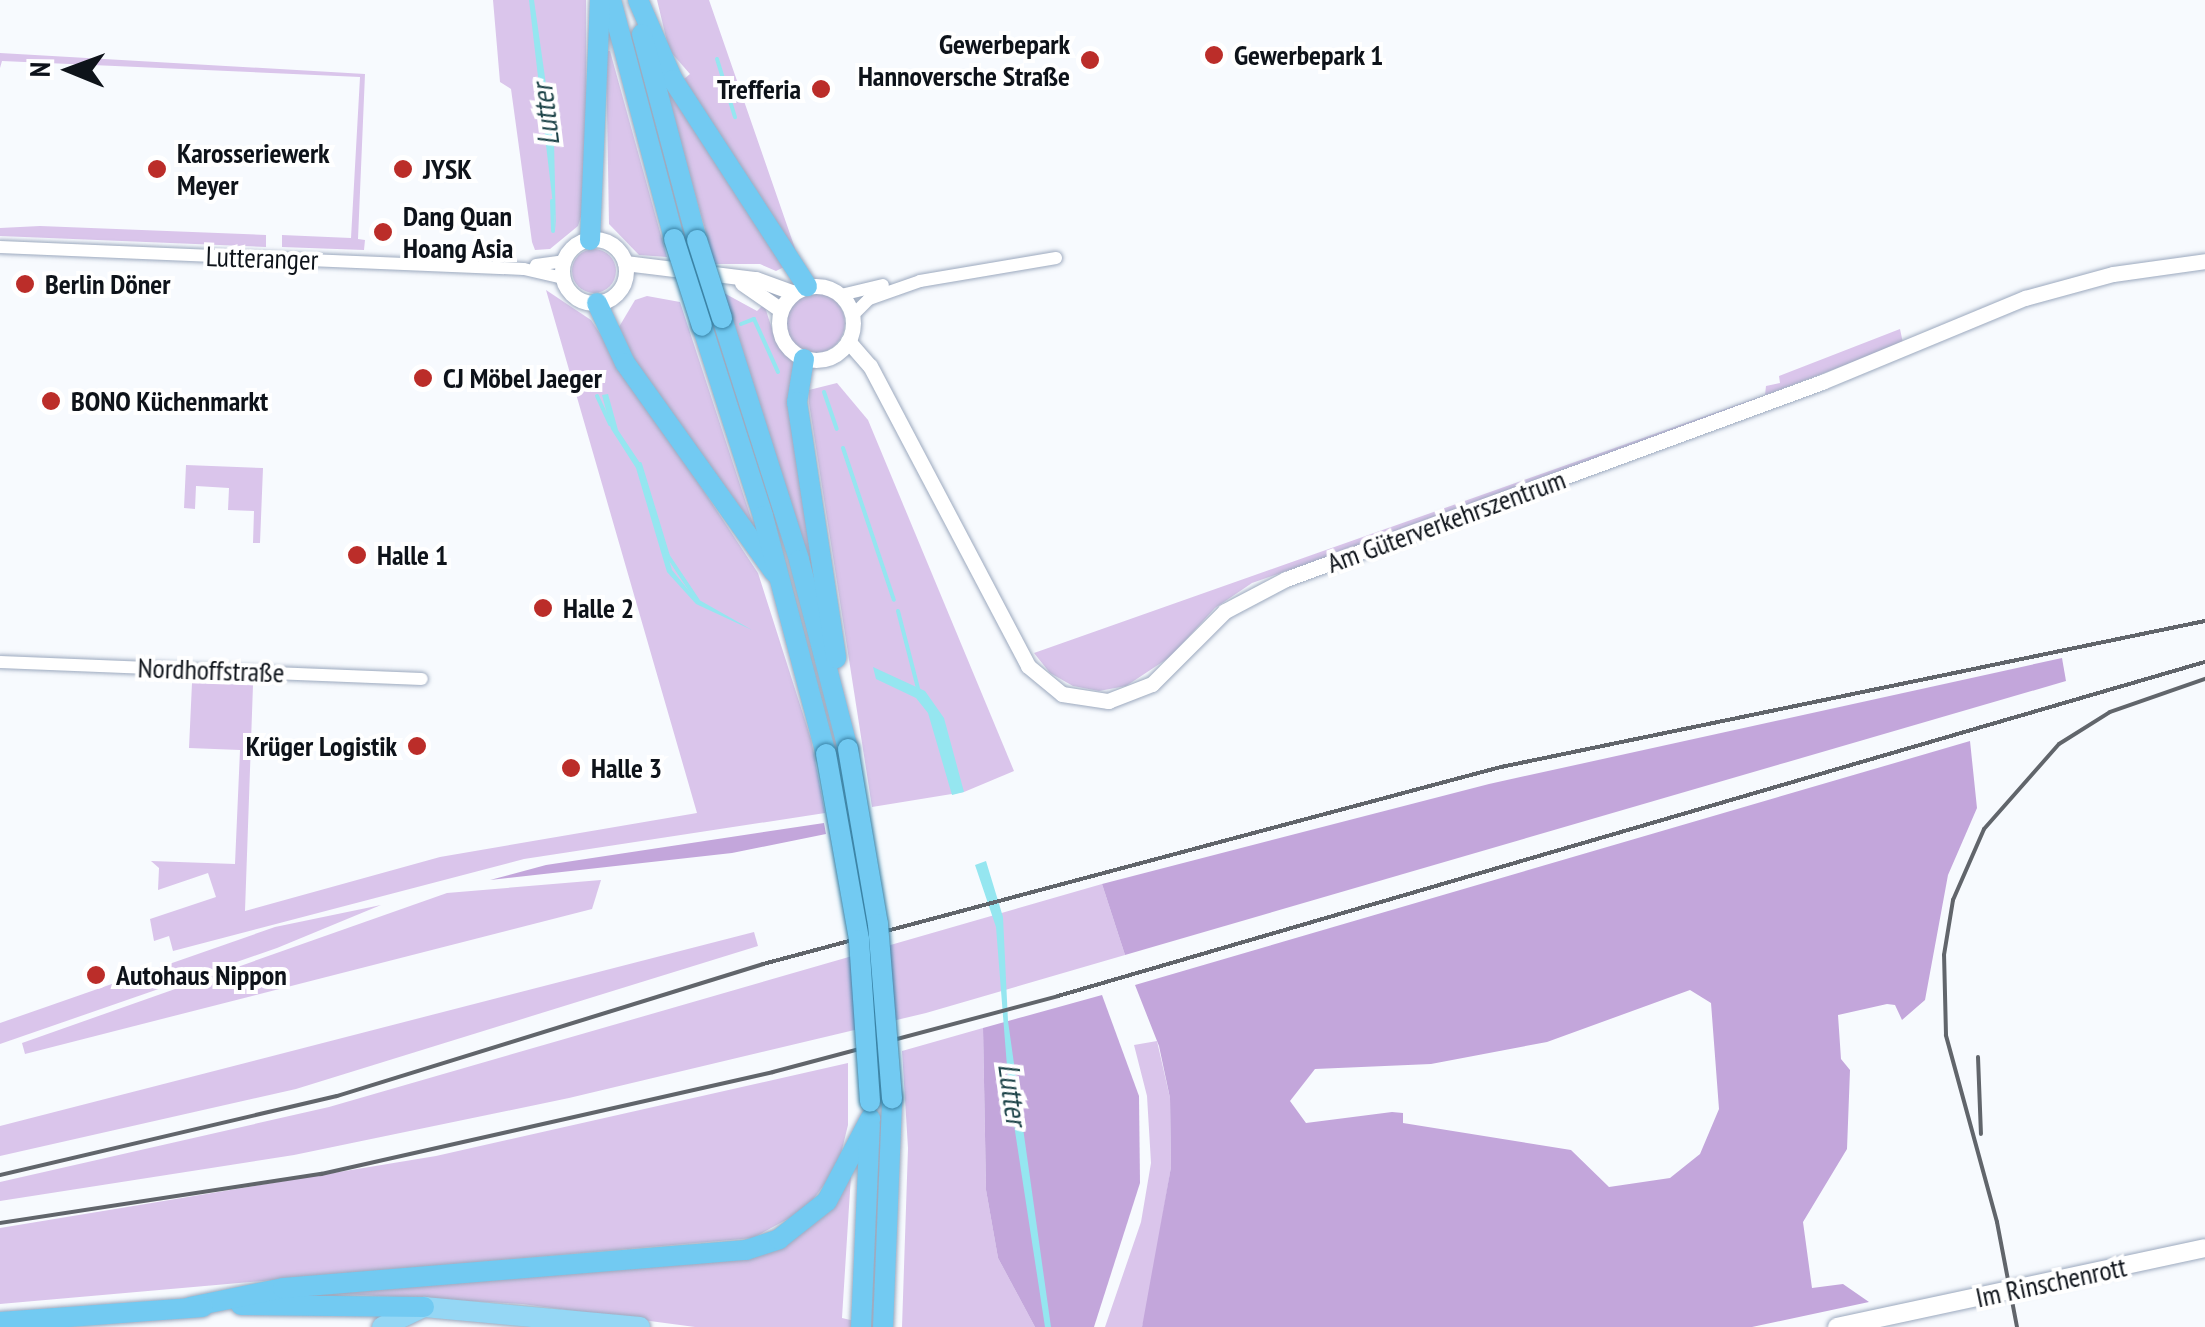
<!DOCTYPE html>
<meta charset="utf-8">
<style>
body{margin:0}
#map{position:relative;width:2205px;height:1327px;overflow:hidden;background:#f7fafe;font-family:"PT Sans Narrow",sans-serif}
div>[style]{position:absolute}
.green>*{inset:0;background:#dac5eb}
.round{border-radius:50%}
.forest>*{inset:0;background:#c3a6db}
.water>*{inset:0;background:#95e6f0}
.stream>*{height:4px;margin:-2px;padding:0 2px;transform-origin:2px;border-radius:2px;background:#95e6f0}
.roads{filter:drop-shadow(0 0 2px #9ca9be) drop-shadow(0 0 2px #9ca9be)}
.minor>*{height:12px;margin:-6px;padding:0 6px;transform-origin:6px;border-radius:6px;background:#fff}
.tertiary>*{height:15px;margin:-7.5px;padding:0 7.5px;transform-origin:7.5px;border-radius:7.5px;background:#fff}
.tertiary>.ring{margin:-7.5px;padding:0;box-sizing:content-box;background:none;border:15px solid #fff;border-radius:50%}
.secondary>*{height:18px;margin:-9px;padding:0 9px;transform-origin:9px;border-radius:9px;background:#fff}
.primary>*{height:20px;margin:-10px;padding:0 10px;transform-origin:10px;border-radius:10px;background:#95d7f5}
.trunk>*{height:20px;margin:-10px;padding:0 10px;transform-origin:10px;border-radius:10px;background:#72caf2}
.rail>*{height:4px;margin:-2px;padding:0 2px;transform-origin:2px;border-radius:2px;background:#61656b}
.bridges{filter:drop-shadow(0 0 2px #3881a4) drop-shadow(0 0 2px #3881a4)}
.trunk-bridge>*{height:20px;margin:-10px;padding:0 10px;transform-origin:10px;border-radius:10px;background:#72caf2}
.dots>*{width:28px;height:28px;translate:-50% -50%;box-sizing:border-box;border:5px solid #fff;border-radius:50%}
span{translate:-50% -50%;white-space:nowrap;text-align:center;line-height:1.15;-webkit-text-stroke:8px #fff;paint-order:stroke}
.poi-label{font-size:28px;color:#0e131a;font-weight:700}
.right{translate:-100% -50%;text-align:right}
.left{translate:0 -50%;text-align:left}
.street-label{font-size:28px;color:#0e131a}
.water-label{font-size:30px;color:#1e4449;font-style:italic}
.north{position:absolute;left:20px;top:20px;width:100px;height:100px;-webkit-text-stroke:8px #fff;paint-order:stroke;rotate:271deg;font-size:28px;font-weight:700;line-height:40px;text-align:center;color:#0e131a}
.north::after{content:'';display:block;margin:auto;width:35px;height:45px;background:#0e131a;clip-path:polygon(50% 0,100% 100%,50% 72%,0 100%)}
</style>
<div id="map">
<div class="green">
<div style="clip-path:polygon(493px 0,586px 0,586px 201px,578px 226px,550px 249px,535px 250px,532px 242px,511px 89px,500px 82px)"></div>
<div style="clip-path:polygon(657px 0,709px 0,798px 257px,684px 79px,690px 74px,669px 50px)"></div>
<div style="clip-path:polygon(606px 51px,610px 51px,667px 257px,639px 255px,609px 224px)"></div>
<div style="clip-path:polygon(0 53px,365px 74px,358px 239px,365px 240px,364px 250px,282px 247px,282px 235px,351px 238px,360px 77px,2px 61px,0 68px)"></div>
<div style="clip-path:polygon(660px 72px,786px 266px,776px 271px,760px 264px,715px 264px)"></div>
<div style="clip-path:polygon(40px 226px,266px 235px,266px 247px,0 236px,0 228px)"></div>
<div class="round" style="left:572px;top:249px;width:44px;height:44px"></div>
<div style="clip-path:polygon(546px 290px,591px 320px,758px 573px,811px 739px,825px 813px,524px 859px,173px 951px,169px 936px,154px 941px,150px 919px,216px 897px,208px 873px,158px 890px,159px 868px,151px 861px,235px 864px,240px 750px,189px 748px,192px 683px,253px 685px,245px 911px,440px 857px,697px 813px)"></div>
<div style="clip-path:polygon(724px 293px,757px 311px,764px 304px,776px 341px,795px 362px,819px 596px)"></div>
<div class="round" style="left:785px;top:293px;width:60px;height:60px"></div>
<div style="clip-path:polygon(647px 296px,680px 302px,754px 527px,629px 353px,619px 327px,635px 300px)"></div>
<div style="clip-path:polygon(1900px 329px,1903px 343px,1766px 395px,1466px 508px,1252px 583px,1215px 608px,1170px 657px,1126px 686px,1099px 691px,1073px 686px,1050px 673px,1034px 653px,1765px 395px,1766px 386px,1780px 383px,1779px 376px)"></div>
<div style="clip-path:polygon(837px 383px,868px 420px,1014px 771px,964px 792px,872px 807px,809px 403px,809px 390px)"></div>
<div style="clip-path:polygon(186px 465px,263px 468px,260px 543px,253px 543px,254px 511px,228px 510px,229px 488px,196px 486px,195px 509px,184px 508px)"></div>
<div style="clip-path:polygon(601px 880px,592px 909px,25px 1054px,22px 1043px,447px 893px)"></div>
<div style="clip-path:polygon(1102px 884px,1125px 955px,926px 1013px,569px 1098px,294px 1155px,0 1201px,0 1182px,329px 1107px)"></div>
<div style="clip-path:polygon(381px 905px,277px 948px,0 1044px,0 1023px,275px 927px)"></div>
<div style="clip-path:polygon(754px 932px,758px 946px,296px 1089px,0 1156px,0 1126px)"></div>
<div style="clip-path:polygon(983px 1028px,986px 1190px,998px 1258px,1035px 1327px,902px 1327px,908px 1148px,902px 1051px)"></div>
<div style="clip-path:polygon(1157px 1041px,1170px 1098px,1171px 1167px,1147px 1309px,1142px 1327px,1105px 1327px,1141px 1222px,1151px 1163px,1147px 1096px,1134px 1045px)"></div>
<div style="clip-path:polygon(848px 1063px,848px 1125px,838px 1166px,806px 1209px,753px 1238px,0 1304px,0 1228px,436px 1156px)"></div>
<div style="clip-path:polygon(851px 1175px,842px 1318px,880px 1327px,695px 1327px,522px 1304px,325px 1293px,769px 1250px,830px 1208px)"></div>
</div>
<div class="forest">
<div style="clip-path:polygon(2062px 658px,2066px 681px,1125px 955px,1102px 884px,1489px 784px)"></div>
<div style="clip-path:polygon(evenodd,1970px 741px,1977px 808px,1948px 875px,1925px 1000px,1902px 1020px,1895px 1005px,1887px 1004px,1838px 1015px,1841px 1059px,1850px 1070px,1847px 1149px,1803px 1222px,1812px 1288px,1843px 1284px,1869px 1302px,1752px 1327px,1142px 1327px,1171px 1167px,1170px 1098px,1159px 1046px,1135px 985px,1970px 741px,1690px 990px,1711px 1003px,1719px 1109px,1700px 1154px,1670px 1178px,1609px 1187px,1571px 1150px,1403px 1123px,1403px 1113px,1392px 1112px,1306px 1123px,1290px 1101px,1315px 1069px,1431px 1064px,1547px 1042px,1690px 990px)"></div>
<div style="clip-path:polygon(824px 823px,826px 834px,732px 853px,490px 880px,546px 865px)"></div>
<div style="clip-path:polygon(1102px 995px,1139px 1096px,1140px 1183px,1094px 1327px,1035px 1327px,998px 1258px,986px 1190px,983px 1028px)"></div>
</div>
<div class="water">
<div style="clip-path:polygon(529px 0,534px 0,554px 141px,556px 230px)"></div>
<div style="clip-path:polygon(608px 394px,618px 430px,640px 463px,672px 570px,694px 597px,752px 630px,696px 604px,667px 572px,636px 468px,611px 429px,602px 395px)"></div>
<div style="clip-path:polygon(873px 667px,925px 691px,944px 718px,964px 792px,952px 795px,928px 713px,916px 698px,876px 679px)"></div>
<div style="clip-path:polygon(986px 861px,1003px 917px,1008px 1021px,1051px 1327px,1045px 1327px,1009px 1092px,996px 927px,975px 865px)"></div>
</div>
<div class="stream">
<div style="left:717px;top:59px;width:61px;rotate:72.8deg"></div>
<div style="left:552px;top:201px;width:30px;rotate:88deg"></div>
<div style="left:741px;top:324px;width:14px;rotate:-21deg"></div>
<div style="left:754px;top:319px;width:58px;rotate:65.6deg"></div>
<div style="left:824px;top:392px;width:39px;rotate:71deg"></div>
<div style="left:597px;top:396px;width:31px;rotate:65deg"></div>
<div style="left:843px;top:448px;width:160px;rotate:71.5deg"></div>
<div style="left:640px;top:464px;width:96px;rotate:73.1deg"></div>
<div style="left:668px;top:556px;width:54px;rotate:56.3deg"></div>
<div style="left:898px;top:611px;width:84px;rotate:75.5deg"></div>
</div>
<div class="roads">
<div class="minor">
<div style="left:0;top:247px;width:524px;rotate:2.4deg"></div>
<div style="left:524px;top:269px;width:40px;rotate:13deg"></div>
<div style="left:536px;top:265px;width:28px;rotate:-8deg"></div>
<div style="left:841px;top:295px;width:43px;rotate:-13.4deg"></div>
<div style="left:852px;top:316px;width:24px;rotate:-45deg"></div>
<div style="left:869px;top:299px;width:54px;rotate:-19.4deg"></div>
<div style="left:920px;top:281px;width:138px;rotate:-9.6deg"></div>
<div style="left:0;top:662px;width:422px;rotate:2.3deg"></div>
</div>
<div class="tertiary">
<div class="ring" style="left:562px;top:239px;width:49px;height:49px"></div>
<div style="left:625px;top:263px;width:132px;rotate:7deg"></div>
<div style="left:756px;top:279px;width:40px;rotate:20.2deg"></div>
<div style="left:742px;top:283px;width:47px;rotate:34.7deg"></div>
<div class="ring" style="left:779px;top:286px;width:59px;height:59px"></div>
<div style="left:848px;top:341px;width:33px;rotate:49deg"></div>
<div style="left:870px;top:366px;width:339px;rotate:62.2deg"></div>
<div style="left:1028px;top:666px;width:44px;rotate:39.5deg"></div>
<div style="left:1062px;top:694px;width:47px;rotate:8.7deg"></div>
<div style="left:1108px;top:701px;width:47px;rotate:-21.1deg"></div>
<div style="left:1152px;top:684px;width:103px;rotate:-45deg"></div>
<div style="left:1225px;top:611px;width:69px;rotate:-27.7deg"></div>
<div style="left:1286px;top:579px;width:571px;rotate:-20.18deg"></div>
<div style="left:1822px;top:382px;width:220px;rotate:-22.5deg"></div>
<div style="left:2025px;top:298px;width:91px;rotate:-15.3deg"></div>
<div style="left:2113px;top:274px;width:93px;rotate:-8deg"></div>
</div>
<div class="secondary">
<div style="left:1837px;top:1327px;width:376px;rotate:-12.1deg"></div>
</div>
<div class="primary">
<div style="left:382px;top:1327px;width:47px;rotate:-25.5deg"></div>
<div style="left:424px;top:1307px;width:217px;rotate:5.3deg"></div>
</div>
<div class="trunk">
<div style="left:611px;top:0;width:247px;rotate:75.2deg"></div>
<div style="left:638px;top:0;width:87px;rotate:66.4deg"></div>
<div style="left:673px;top:80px;width:246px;rotate:57deg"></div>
<div style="left:642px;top:34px;width:213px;rotate:75.1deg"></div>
<div style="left:590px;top:240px;width:240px;rotate:-87.6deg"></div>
<div style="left:597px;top:303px;width:66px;rotate:65deg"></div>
<div style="left:625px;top:363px;width:257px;rotate:54.5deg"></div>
<div style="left:722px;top:318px;width:254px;rotate:72.3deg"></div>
<div style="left:799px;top:560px;width:195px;rotate:75.5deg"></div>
<div style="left:702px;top:326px;width:200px;rotate:72.2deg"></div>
<div style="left:763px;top:516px;width:246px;rotate:75.2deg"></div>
<div style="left:804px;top:359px;width:44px;rotate:99.2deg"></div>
<div style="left:797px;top:402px;width:259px;rotate:81.3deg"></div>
<div style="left:241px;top:1305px;width:183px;rotate:0.6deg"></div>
<div style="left:190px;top:1307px;width:95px;rotate:-11.5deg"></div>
<div style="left:283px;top:1288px;width:465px;rotate:-4.7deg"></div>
<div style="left:746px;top:1250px;width:35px;rotate:-18deg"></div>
<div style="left:779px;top:1239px;width:61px;rotate:-38.4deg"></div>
<div style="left:827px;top:1201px;width:93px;rotate:-62.3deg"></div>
<div style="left:0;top:1322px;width:203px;rotate:-4.2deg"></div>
<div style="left:861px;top:1327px;width:203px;rotate:-87.5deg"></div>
<div style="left:883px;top:1327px;width:229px;rotate:-87.7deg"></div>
</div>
</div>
<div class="rail">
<div style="left:1978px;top:1057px;width:77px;rotate:87.8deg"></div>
<div style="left:0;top:1175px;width:346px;rotate:-13.2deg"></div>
<div style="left:337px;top:1096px;width:446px;rotate:-17.2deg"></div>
<div style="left:763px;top:964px;width:764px;rotate:-14.95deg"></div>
<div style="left:1501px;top:767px;width:719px;rotate:-11.72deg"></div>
<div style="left:0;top:1223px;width:325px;rotate:-8.7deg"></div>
<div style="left:321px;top:1174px;width:463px;rotate:-12.7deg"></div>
<div style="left:773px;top:1072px;width:295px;rotate:-14.9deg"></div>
<div style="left:1058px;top:996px;width:1195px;rotate:-16.24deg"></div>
<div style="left:2017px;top:1327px;width:107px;rotate:-100.8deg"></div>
<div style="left:1997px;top:1222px;width:194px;rotate:-105.3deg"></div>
<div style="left:1946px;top:1035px;width:80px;rotate:-91.4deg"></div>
<div style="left:1944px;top:955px;width:56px;rotate:-80.7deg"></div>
<div style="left:1953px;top:900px;width:77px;rotate:-66.4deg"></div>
<div style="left:1984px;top:829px;width:113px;rotate:-48.6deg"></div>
<div style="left:2059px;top:744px;width:60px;rotate:-32.1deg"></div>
<div style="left:2110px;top:712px;width:101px;rotate:-19.2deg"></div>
</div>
<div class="bridges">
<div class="trunk-bridge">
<div style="left:674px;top:239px;width:91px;rotate:72.2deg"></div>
<div style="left:697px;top:240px;width:82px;rotate:72.2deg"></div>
<div style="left:848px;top:749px;width:178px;rotate:80.3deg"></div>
<div style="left:878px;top:924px;width:175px;rotate:85.4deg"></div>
<div style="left:826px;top:754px;width:189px;rotate:79.9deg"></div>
<div style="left:859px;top:940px;width:162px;rotate:86.1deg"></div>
</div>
</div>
<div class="dots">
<div style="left:1214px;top:55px;background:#bb2d29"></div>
<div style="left:1090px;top:60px;background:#bb2d29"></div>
<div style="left:821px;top:89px;background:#bb2d29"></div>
<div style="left:157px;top:169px;background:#bb2d29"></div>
<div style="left:403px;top:169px;background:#bb2d29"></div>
<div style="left:383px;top:232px;background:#bb2d29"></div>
<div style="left:25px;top:284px;background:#bb2d29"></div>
<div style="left:423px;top:378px;background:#bb2d29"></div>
<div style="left:51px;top:401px;background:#bb2d29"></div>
<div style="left:357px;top:555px;background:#bb2d29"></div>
<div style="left:543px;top:608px;background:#bb2d29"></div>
<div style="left:417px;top:746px;background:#bb2d29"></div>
<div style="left:571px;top:768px;background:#bb2d29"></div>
<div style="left:96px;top:975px;background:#bb2d29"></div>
</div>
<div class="poi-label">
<span class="right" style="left:1070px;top:60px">Gewerbepark<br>Hannoversche Straße</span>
<span class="left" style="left:1234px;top:55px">Gewerbepark 1</span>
<span class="right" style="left:801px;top:89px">Trefferia</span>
<span class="left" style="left:177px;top:169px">Karosseriewerk<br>Meyer</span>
<span class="left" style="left:423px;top:169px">JYSK</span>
<span class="left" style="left:403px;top:232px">Dang Quan<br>Hoang Asia</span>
<span class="left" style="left:45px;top:284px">Berlin Döner</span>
<span class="left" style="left:443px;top:378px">CJ Möbel Jaeger</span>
<span class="left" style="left:71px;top:401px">BONO Küchenmarkt</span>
<span class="left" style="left:377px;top:555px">Halle 1</span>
<span class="left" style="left:563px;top:608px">Halle 2</span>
<span class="right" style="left:397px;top:746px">Krüger Logistik</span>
<span class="left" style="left:591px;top:768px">Halle 3</span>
<span class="left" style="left:116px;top:975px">Autohaus Nippon</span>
</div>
<div class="street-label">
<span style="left:262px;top:258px;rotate:2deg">Lutteranger</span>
<span style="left:1446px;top:521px;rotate:-20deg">Am Güterverkehrszentrum</span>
<span style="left:211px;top:670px;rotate:2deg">Nordhoffstraße</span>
<span style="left:2051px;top:1282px;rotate:-12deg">Im Rinschenrott</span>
</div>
<div class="water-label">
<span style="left:545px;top:115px;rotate:-97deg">Lutter</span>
<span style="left:1013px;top:1094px;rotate:82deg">Lutter</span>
</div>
<div class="north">N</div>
</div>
